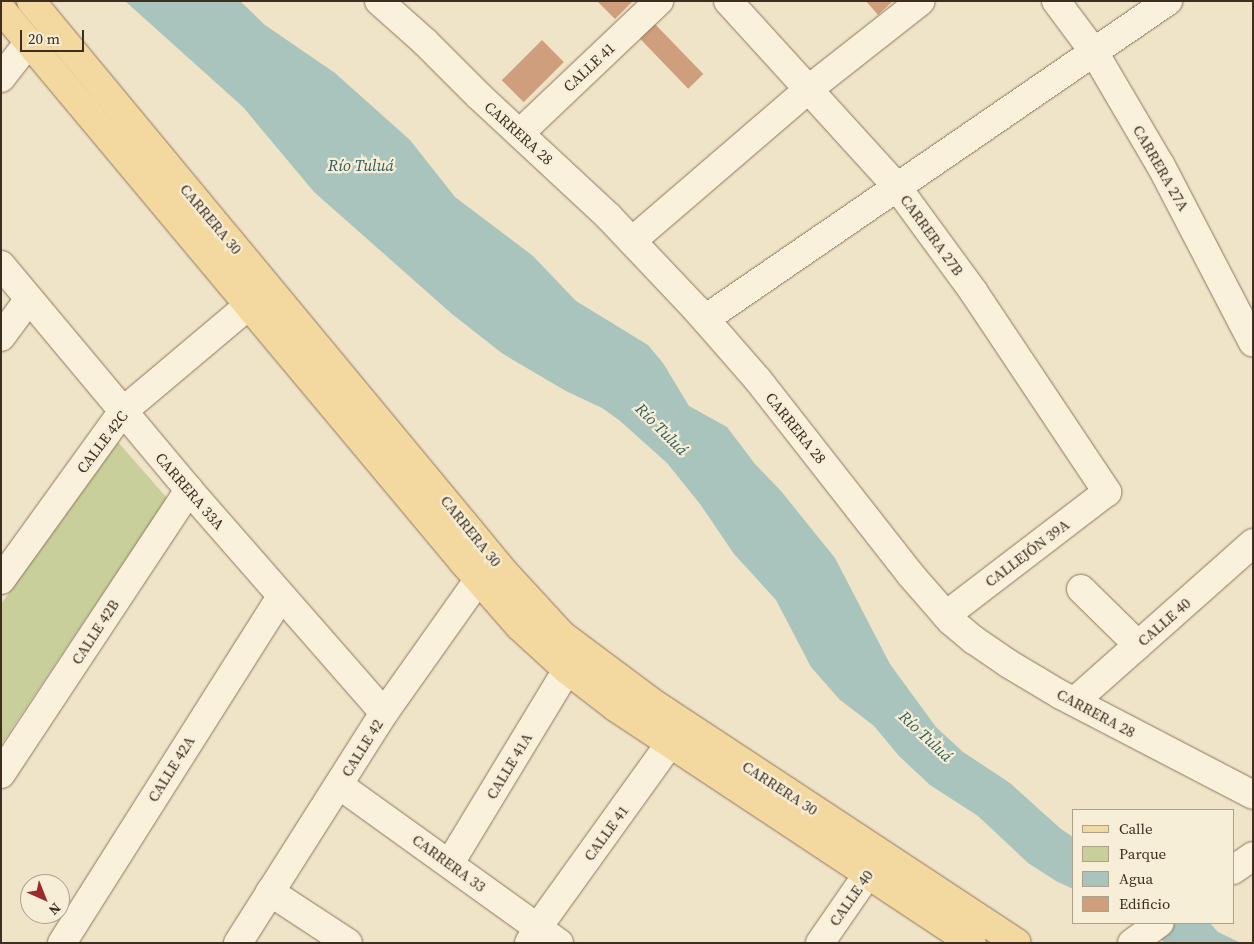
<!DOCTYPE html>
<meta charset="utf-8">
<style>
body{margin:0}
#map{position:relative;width:1254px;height:944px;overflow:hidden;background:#f0e4c8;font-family:"Source Serif 4",serif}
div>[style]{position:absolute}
.green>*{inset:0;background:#c9cf9b}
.water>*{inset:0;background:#a9c4bc}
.building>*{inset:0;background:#cf9f7d;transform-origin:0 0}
.roads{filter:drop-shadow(0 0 1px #8d765c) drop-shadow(0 0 1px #8d765c)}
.minor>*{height:28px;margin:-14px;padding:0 14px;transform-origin:14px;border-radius:14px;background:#faf1dc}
.major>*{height:28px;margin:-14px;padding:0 14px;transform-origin:14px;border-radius:14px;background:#f3d9a0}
span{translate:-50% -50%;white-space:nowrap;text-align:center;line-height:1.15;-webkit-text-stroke:4.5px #f7eed8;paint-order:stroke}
.street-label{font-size:15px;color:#3d2e20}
.water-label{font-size:16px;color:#2f5d5a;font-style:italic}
.frame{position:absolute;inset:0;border:2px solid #3d2e20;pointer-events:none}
.legend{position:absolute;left:1072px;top:809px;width:162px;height:115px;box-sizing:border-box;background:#f7eed8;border:1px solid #ada18e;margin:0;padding:6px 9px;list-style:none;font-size:15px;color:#3d2e20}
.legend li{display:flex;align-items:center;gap:10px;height:25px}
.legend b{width:25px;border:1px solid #ada18e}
.north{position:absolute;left:20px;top:874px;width:50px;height:50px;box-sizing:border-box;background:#f7eed8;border:1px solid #ada18e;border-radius:50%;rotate:136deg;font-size:14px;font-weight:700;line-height:20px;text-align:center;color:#3d2e20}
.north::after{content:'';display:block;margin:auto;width:18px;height:22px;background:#9e2a2b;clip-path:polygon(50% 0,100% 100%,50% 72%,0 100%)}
.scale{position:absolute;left:20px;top:30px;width:64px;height:22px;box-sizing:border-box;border:2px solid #3d2e20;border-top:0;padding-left:6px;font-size:15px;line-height:18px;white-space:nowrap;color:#3d2e20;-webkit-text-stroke:4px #f7eed8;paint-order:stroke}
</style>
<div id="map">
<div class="green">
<div style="clip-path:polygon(118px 442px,167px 498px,1px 745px,1px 604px)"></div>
</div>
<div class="water">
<div style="clip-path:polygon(125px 1px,240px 1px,265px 25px,335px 73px,410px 140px,455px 197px,533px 256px,576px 301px,648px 345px,663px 363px,689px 406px,727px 427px,755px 464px,781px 491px,835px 558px,890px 664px,936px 727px,963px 752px,1010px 783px,1061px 829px,1073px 837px,1073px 889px,1056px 881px,1028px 863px,978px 816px,930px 785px,899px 756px,874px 726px,839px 699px,811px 667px,776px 600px,734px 554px,700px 504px,667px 463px,619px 420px,602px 408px,566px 391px,503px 354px,452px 314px,314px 192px,243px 107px)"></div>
<div style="clip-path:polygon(1143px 923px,1210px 923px,1218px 932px,1241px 943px,1165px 943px)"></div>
</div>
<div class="building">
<div style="clip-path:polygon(597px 1px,633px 1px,615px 19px)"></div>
<div style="clip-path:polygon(866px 1px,893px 1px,878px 15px)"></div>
<div style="left:654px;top:23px;width:71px;height:21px;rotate:46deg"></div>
<div style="left:542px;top:40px;width:31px;height:57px;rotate:45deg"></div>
</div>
<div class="roads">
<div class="minor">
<div style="left:379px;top:1px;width:62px;rotate:41.7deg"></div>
<div style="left:425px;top:42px;width:76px;rotate:45deg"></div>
<div style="left:479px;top:96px;width:178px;rotate:42.9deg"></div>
<div style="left:609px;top:217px;width:128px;rotate:46.6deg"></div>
<div style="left:697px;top:310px;width:93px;rotate:48.9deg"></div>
<div style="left:758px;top:380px;width:246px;rotate:51.9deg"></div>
<div style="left:910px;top:574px;width:62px;rotate:48.9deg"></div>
<div style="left:951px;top:621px;width:30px;rotate:40deg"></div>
<div style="left:974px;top:640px;width:42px;rotate:34.4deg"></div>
<div style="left:1009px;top:664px;width:61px;rotate:30.8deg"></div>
<div style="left:1061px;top:695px;width:216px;rotate:27.5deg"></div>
<div style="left:728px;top:1px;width:251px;rotate:47.7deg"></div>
<div style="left:897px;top:187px;width:129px;rotate:53.8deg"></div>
<div style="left:973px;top:291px;width:242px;rotate:56.3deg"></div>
<div style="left:1107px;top:492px;width:203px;rotate:142.6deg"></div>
<div style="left:1056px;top:1px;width:64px;rotate:53.3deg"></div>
<div style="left:1094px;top:52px;width:132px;rotate:59.6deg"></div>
<div style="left:1161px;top:166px;width:199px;rotate:62.5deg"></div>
<div style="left:1px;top:78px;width:46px;rotate:-52.1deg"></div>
<div style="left:520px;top:133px;width:192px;rotate:-43.5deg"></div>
<div style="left:632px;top:241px;width:233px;rotate:-40.7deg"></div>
<div style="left:809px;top:89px;width:142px;rotate:-38.2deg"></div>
<div style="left:1px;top:265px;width:293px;rotate:50.1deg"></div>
<div style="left:189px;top:490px;width:296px;rotate:48.8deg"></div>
<div style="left:705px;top:319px;width:562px;rotate:-34.48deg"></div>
<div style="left:1px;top:337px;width:47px;rotate:-53.6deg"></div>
<div style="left:1px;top:580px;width:207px;rotate:-54.2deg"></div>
<div style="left:122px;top:412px;width:165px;rotate:-40.1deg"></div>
<div style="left:1081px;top:589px;width:80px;rotate:44.5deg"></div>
<div style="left:1075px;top:701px;width:238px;rotate:-41.6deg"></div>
<div style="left:1px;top:774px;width:341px;rotate:-56.5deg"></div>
<div style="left:339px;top:785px;width:271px;rotate:35.7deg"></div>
<div style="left:450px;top:863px;width:226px;rotate:-58.8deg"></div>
<div style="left:1233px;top:870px;width:24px;rotate:-35deg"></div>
<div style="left:270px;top:892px;width:93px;rotate:33.2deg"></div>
<div style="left:62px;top:943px;width:410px;rotate:-57.7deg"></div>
<div style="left:238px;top:943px;width:272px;rotate:-57.6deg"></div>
<div style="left:384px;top:713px;width:163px;rotate:-54.7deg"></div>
<div style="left:478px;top:580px;width:24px;rotate:-42deg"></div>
<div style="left:529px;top:943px;width:18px;rotate:-61deg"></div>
<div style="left:538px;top:927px;width:250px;rotate:-54.3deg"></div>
<div style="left:820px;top:943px;width:107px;rotate:-55.3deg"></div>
<div style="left:1132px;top:943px;width:34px;rotate:-36deg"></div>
</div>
<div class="major">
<div style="left:31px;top:1px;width:743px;rotate:50.35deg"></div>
<div style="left:505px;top:573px;width:84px;rotate:47.4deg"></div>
<div style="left:562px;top:635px;width:117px;rotate:36.7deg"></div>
<div style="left:656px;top:705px;width:432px;rotate:33.4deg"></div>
<div style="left:1px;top:9px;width:721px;rotate:50.12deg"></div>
<div style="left:463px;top:562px;width:86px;rotate:48.8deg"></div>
<div style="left:520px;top:627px;width:64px;rotate:42.5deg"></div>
<div style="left:567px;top:670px;width:61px;rotate:37.6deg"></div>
<div style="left:615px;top:707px;width:428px;rotate:33.5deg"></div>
</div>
</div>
<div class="street-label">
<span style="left:589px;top:67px;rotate:-43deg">CALLE 41</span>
<span style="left:519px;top:133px;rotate:42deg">CARRERA 28</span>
<span style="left:1161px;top:168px;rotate:60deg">CARRERA 27A</span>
<span style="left:211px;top:219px;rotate:50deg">CARRERA 30</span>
<span style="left:932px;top:235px;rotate:54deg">CARRERA 27B</span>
<span style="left:796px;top:428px;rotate:51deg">CARRERA 28</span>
<span style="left:102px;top:442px;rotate:-53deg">CALLE 42C</span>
<span style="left:190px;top:491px;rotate:49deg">CARRERA 33A</span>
<span style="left:471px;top:531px;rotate:51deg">CARRERA 30</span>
<span style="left:1027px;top:553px;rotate:-37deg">CALLEJÓN 39A</span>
<span style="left:1164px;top:622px;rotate:-41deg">CALLE 40</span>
<span style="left:95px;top:632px;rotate:-57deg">CALLE 42B</span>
<span style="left:1096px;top:713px;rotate:28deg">CARRERA 28</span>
<span style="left:362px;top:748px;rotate:-58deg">CALLE 42</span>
<span style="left:509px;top:766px;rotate:-59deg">CALLE 41A</span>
<span style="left:171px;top:769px;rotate:-58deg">CALLE 42A</span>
<span style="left:780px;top:788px;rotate:33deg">CARRERA 30</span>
<span style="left:606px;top:833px;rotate:-54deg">CALLE 41</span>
<span style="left:449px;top:863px;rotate:36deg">CARRERA 33</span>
<span style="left:851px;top:898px;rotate:-55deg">CALLE 40</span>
</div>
<div class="water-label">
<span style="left:361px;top:165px">Río Tuluá</span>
<span style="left:662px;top:429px;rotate:45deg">Río Tuluá</span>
<span style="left:926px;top:736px;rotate:43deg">Río Tuluá</span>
</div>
<div class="frame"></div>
<ul class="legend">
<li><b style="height:6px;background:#f3d9a0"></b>Calle</li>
<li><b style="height:14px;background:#c9cf9b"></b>Parque</li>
<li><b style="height:14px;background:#a9c4bc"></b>Agua</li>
<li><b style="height:14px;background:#cf9f7d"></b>Edificio</li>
</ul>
<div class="north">N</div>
<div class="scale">20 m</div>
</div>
